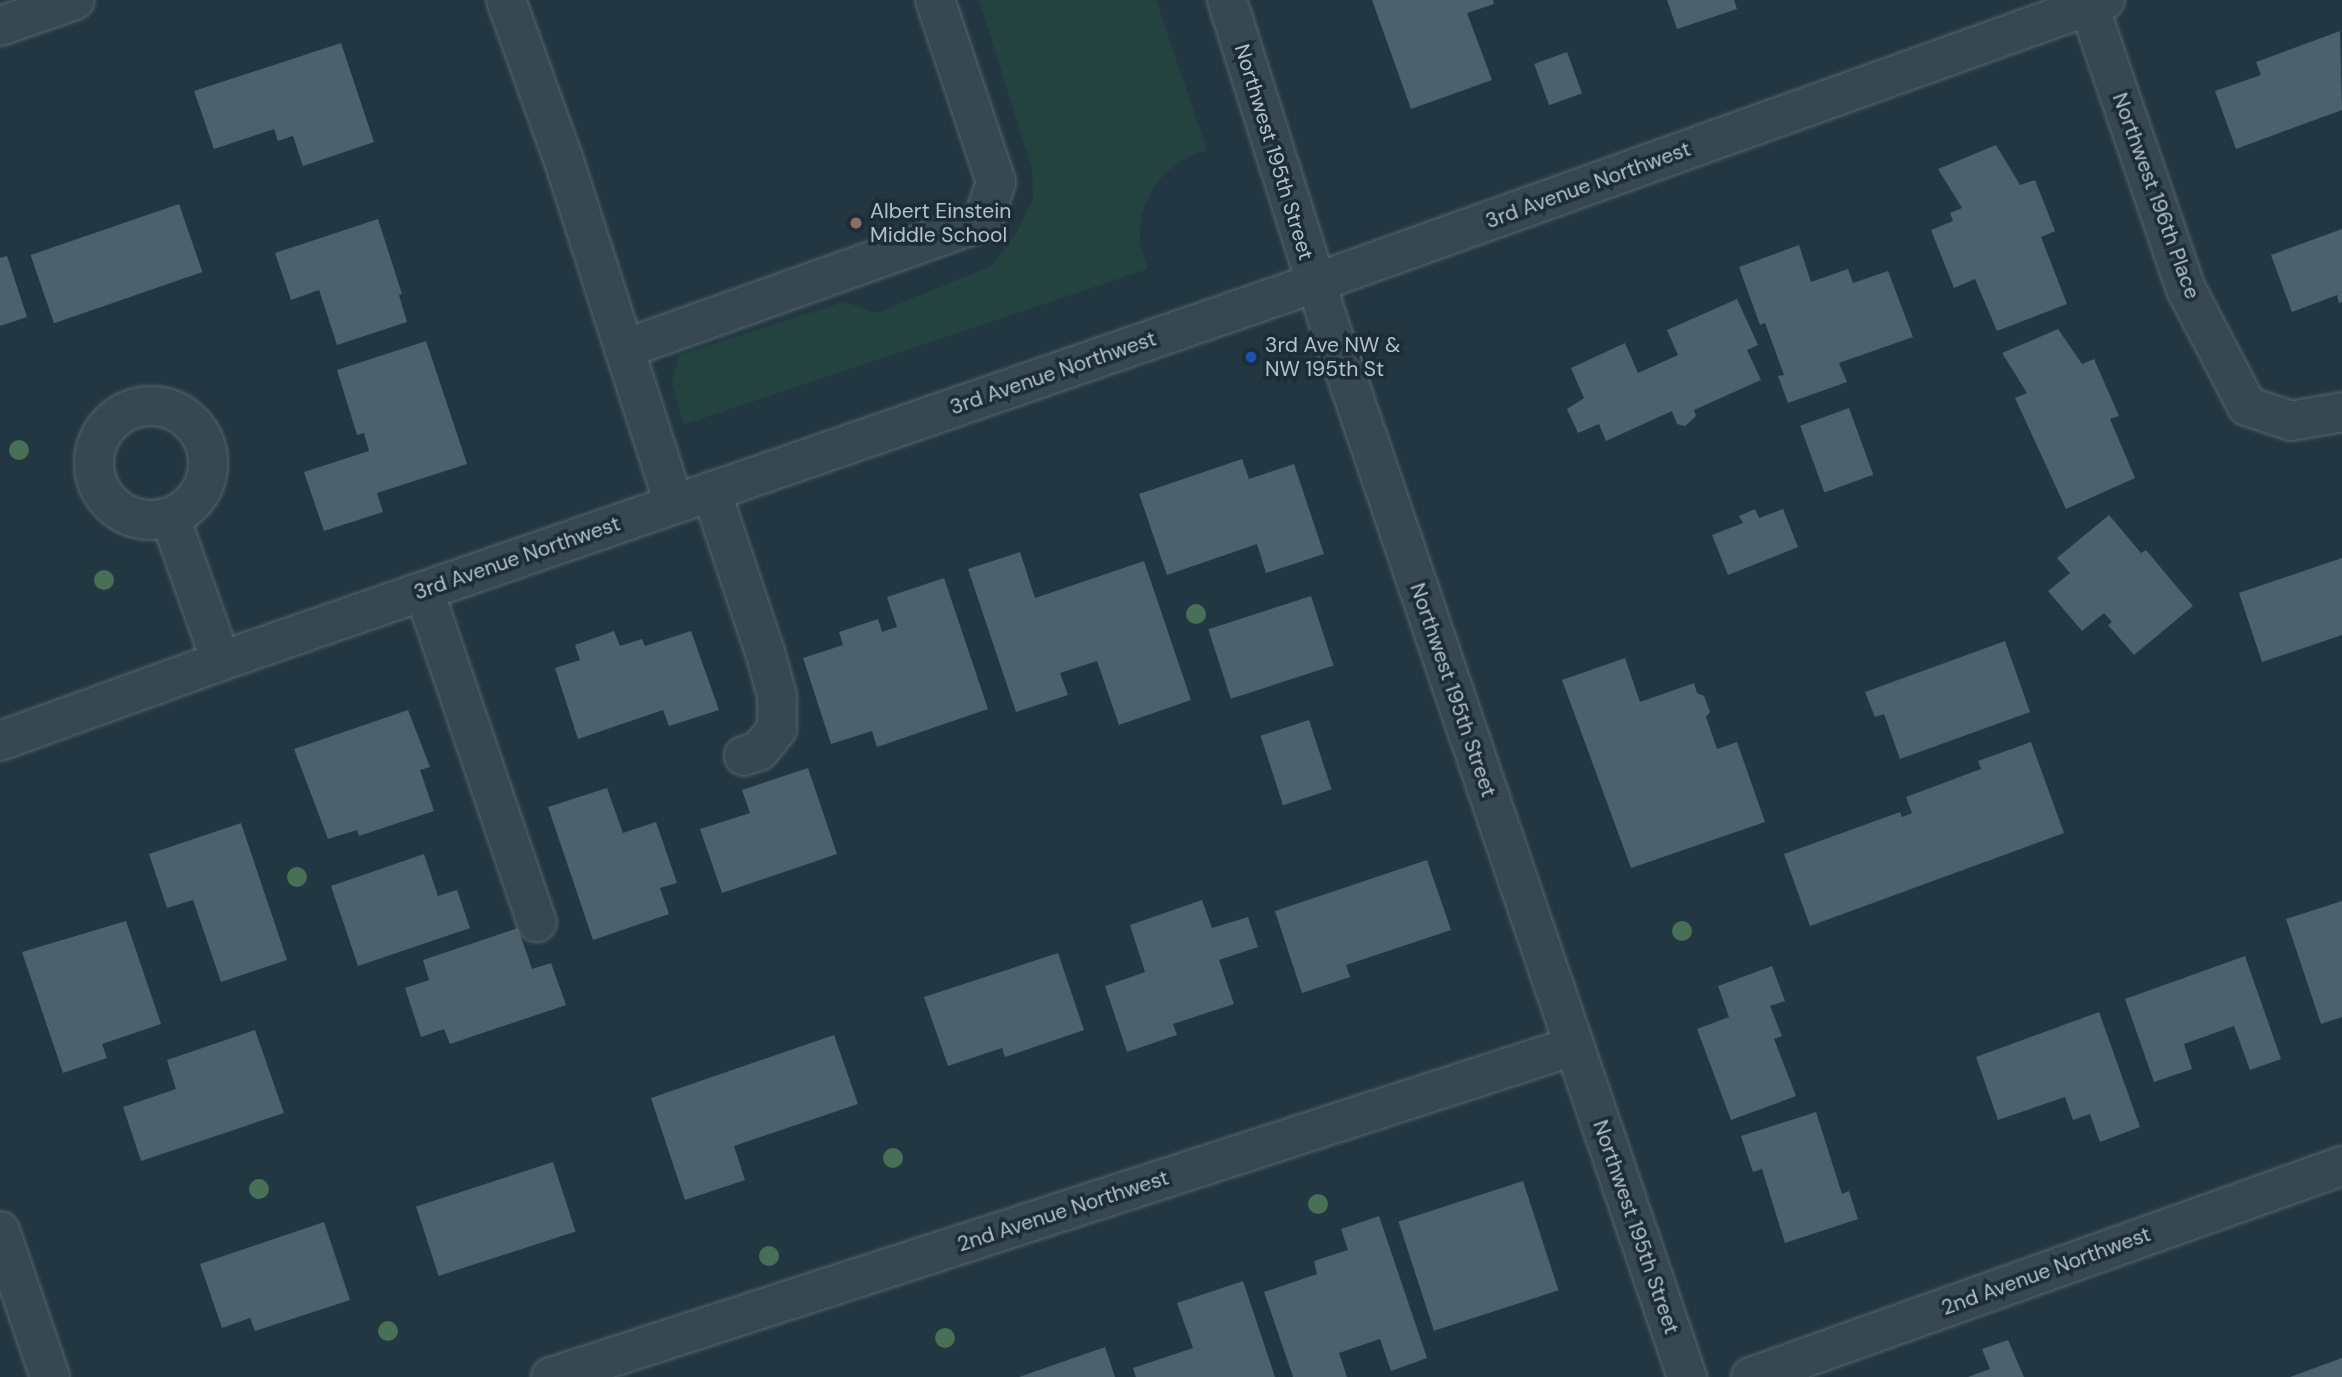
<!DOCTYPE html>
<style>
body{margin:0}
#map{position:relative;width:2342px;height:1377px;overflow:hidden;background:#223742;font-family:"DM Sans",sans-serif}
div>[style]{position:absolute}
.green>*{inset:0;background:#24423f}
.building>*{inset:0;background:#4b616d;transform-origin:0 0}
.roads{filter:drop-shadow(0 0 2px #55656f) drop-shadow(0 0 2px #55656f)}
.minor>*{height:38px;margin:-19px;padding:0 19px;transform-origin:19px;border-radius:19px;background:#374851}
.minor>.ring{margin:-19px;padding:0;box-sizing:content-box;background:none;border:38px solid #374851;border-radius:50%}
.trees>*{width:20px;height:20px;margin:-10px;border-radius:50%;background:#487057}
.dots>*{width:19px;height:19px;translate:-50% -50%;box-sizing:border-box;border:4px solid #1c2d36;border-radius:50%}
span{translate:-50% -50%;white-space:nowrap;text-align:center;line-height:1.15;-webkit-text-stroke:7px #1c2d36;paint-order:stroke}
.street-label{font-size:21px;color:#b3c2cc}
.poi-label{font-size:21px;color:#b3c2cc}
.left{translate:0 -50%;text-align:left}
</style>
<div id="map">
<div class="green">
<div style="clip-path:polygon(979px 0,1156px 0,1207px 150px,1188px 157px,1166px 172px,1151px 191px,1141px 216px,1140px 243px,1148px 269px,683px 425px,672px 383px,679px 355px,844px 302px,877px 313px,993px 265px,1017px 232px,1033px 199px,1032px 169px)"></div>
</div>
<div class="building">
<div style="clip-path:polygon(1372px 0,1493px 0,1494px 4px,1467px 13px,1492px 80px,1411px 109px)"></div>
<div style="clip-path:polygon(1667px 0,1734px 0,1737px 9px,1677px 29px)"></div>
<div style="clip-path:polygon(2340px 31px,2342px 110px,2236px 149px,2215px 91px,2261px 75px,2256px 62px)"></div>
<div style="clip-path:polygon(341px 43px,374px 142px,303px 166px,293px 136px,278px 141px,274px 129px,214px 149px,194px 91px)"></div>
<div style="left:1567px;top:52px;width:44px;height:35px;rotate:70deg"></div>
<div style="clip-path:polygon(1996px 145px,2020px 185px,2035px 180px,2055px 231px,2041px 237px,2067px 304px,1997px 331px,1975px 279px,1954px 288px,1931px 230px,1953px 221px,1950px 213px,1962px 208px,1938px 169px)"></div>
<div style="left:179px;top:204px;width:72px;height:157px;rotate:71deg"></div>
<div style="clip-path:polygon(378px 219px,402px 294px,399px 295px,407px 322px,337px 345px,319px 290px,291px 300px,275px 253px)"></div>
<div style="clip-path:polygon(2342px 229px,2342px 302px,2339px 303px,2337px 295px,2292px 312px,2271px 255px)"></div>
<div style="clip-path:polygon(1799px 245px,1811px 282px,1848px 269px,1853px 283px,1888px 271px,1913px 337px,1839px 363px,1847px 382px,1788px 403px,1778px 376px,1784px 375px,1765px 323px,1760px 325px,1739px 267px)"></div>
<div style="clip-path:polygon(7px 256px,27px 317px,0 326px,0 258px)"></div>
<div style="clip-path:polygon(1737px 299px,1758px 345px,1747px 350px,1761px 380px,1694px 410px,1696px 416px,1685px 426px,1677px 424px,1672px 411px,1606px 441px,1599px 424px,1578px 433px,1567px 409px,1584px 398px,1571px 368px,1625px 343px,1638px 373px,1678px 355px,1667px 330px)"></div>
<div style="clip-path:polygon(2058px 329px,2082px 364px,2094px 359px,2119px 416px,2110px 419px,2135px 478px,2066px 509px,2015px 398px,2027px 393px,2002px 353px)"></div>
<div style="clip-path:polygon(426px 341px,467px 464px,377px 493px,383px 512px,324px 531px,304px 472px,369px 451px,364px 433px,357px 435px,337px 370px)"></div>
<div style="left:1849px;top:408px;width:71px;height:52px;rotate:70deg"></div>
<div style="clip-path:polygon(1242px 459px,1249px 479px,1294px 464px,1324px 554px,1266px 573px,1257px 544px,1167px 575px,1139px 494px)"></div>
<div style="clip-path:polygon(1755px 509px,1759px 518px,1783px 509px,1798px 547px,1728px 575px,1712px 535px,1743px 523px,1739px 516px)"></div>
<div style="clip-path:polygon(2109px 515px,2141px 553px,2146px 550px,2193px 606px,2134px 655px,2108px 625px,2112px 622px,2104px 613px,2082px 631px,2048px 591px,2070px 573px,2057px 558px)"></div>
<div style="clip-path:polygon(1020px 552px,1035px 598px,1144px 561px,1191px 700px,1119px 725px,1097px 661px,1060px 673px,1068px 695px,1016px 712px,968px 569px)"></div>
<div style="clip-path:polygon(2342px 558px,2342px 635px,2262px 662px,2239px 593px)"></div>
<div style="clip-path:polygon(944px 578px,988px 709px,877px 747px,872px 731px,831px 744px,803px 658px,843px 645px,839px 632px,878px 619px,882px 632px,897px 627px,887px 597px)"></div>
<div style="left:1311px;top:596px;width:73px;height:108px;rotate:72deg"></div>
<div style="clip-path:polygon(614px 631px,620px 646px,642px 639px,645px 646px,691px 631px,719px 710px,669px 726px,663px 710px,578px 739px,555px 668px,580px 660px,575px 645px)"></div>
<div style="clip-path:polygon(2005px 641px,2030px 712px,1900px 759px,1884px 714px,1875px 717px,1865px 692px)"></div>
<div style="clip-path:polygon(1625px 658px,1640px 702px,1694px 683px,1697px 693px,1704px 696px,1710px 712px,1706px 717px,1717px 749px,1737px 742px,1765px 822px,1631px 868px,1562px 680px)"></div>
<div style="clip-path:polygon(408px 710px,430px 767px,420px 770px,434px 811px,359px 836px,357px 830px,328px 839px,294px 749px)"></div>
<div style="left:1309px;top:720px;width:73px;height:51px;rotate:72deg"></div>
<div style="clip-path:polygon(2031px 742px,2064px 833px,1810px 926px,1784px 854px,1900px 812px,1902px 817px,1912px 813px,1906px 797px,1981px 769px,1978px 761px)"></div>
<div style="clip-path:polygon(808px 768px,837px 854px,722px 893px,700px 829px,750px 813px,742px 790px)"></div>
<div style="clip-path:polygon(607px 788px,623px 833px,656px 822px,677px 883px,660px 888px,669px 914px,593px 940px,548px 807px)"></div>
<div style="clip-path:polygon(241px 823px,287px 960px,221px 982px,193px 900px,167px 908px,149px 854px)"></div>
<div style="clip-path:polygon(424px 854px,438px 896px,457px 890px,470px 928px,358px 966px,331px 886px)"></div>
<div style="clip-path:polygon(1427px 860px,1451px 930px,1346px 965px,1350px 977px,1302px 993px,1275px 911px)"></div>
<div style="clip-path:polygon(1202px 900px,1212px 928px,1248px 917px,1258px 947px,1219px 960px,1234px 1004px,1173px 1024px,1177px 1035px,1127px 1052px,1105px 986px,1145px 972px,1130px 925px)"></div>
<div style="clip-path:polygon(2342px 901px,2342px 1017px,2321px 1024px,2286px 919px)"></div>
<div style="clip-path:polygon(126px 921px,161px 1024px,102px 1044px,107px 1058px,63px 1073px,22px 952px)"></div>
<div style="clip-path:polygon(518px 928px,532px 969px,551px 963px,566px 1005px,450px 1044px,444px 1029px,421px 1037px,405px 988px,429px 980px,423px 960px)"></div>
<div style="clip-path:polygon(1058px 953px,1084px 1030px,1005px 1057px,1002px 1048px,948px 1066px,924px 997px)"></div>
<div style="clip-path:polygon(2245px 956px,2281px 1059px,2250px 1070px,2234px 1026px,2184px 1044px,2192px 1069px,2154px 1082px,2125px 999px)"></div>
<div style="clip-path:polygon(1772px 966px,1785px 1001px,1770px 1006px,1782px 1036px,1774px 1039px,1796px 1096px,1731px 1120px,1697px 1029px,1729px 1017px,1718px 986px)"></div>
<div style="clip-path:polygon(2099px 1012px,2140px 1127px,2100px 1142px,2090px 1114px,2073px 1120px,2065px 1097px,1998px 1120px,1976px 1057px)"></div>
<div style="clip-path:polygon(255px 1030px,284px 1113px,141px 1161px,123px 1107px,176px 1089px,167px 1060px)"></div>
<div style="clip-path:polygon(834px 1035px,858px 1104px,734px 1146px,745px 1180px,685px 1200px,651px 1098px)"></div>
<div style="clip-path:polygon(1816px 1112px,1842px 1194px,1849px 1191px,1858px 1219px,1785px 1243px,1762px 1169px,1753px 1172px,1741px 1136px)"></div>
<div style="left:553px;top:1162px;width:73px;height:144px;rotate:72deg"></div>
<div style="left:1523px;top:1181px;width:115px;height:131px;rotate:72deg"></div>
<div style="clip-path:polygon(1379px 1216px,1427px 1358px,1391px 1371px,1380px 1339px,1339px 1353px,1347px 1377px,1293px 1377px,1264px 1292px,1317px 1274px,1314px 1261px,1348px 1250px,1341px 1229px)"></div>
<div style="clip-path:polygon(324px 1222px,350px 1300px,255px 1331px,250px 1318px,222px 1328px,200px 1264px)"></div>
<div style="clip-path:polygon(1243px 1281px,1275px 1377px,1136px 1377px,1133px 1368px,1193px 1348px,1177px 1303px)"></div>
<div style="clip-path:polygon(2008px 1340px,2024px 1377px,1968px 1377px,1990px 1369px,1982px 1349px)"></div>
<div style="clip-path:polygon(1105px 1347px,1115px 1377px,1019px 1377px)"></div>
<div style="clip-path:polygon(2342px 1358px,2342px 1377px,2290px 1377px)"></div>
</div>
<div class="roads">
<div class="minor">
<div style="left:506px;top:0;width:168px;rotate:70.2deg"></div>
<div style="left:563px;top:158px;width:363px;rotate:72.2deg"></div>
<div style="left:1227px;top:0;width:352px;rotate:72.5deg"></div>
<div style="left:1333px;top:336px;width:1100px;rotate:71.22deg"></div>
<div style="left:2089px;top:6px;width:299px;rotate:71.1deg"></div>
<div style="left:2186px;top:289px;width:132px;rotate:62.5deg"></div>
<div style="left:2247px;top:406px;width:46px;rotate:18.8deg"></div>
<div style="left:2291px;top:421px;width:52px;rotate:-10deg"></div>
<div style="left:0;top:26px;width:79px;rotate:-19.1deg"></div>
<div style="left:624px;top:349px;width:381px;rotate:-19.6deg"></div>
<div style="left:983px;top:221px;width:41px;rotate:-71.6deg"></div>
<div style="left:996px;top:182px;width:192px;rotate:-108.5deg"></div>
<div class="ring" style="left:94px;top:406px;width:76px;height:76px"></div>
<div style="left:711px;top:491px;width:170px;rotate:71.5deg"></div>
<div style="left:765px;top:652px;width:46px;rotate:74.7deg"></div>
<div style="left:777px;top:696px;width:33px;rotate:90deg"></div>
<div style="left:777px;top:729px;width:28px;rotate:129deg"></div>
<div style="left:759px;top:751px;width:16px;rotate:162deg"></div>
<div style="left:170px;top:517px;width:153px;rotate:70.5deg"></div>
<div style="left:424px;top:591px;width:350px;rotate:71.2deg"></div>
<div style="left:0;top:741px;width:235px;rotate:-19.9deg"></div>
<div style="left:221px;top:661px;width:1157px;rotate:-19.06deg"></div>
<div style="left:1315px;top:283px;width:839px;rotate:-19.71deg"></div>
<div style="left:0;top:1231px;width:154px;rotate:71.1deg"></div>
<div style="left:551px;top:1377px;width:1075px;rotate:-17.93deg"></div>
<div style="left:1751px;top:1377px;width:628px;rotate:-19.65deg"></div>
</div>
</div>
<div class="trees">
<div style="left:19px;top:450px"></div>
<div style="left:104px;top:580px"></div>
<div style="left:1196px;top:614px"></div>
<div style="left:297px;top:877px"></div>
<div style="left:1682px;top:931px"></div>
<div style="left:893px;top:1158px"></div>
<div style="left:259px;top:1189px"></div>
<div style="left:1318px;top:1204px"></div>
<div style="left:769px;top:1256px"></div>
<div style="left:388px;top:1331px"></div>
<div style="left:945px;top:1338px"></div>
</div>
<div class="dots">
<div style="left:856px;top:223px;background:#8d6e63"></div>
<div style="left:1251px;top:357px;background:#1a4fb4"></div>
</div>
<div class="street-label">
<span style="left:1274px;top:152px;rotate:73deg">Northwest 195th Street</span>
<span style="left:1588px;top:185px;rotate:-20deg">3rd Avenue Northwest</span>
<span style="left:2156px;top:196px;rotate:70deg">Northwest 196th Place</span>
<span style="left:1053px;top:373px;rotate:-19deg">3rd Avenue Northwest</span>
<span style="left:517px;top:558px;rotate:-19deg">3rd Avenue Northwest</span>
<span style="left:1453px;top:690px;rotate:71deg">Northwest 195th Street</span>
<span style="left:1063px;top:1211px;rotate:-18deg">2nd Avenue Northwest</span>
<span style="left:1636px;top:1227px;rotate:71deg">Northwest 195th Street</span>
<span style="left:2046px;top:1271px;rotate:-20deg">2nd Avenue Northwest</span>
</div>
<div class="poi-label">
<span class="left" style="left:870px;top:223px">Albert Einstein<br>Middle School</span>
<span class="left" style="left:1265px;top:357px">3rd Ave NW &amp;<br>NW 195th St</span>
</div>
</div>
